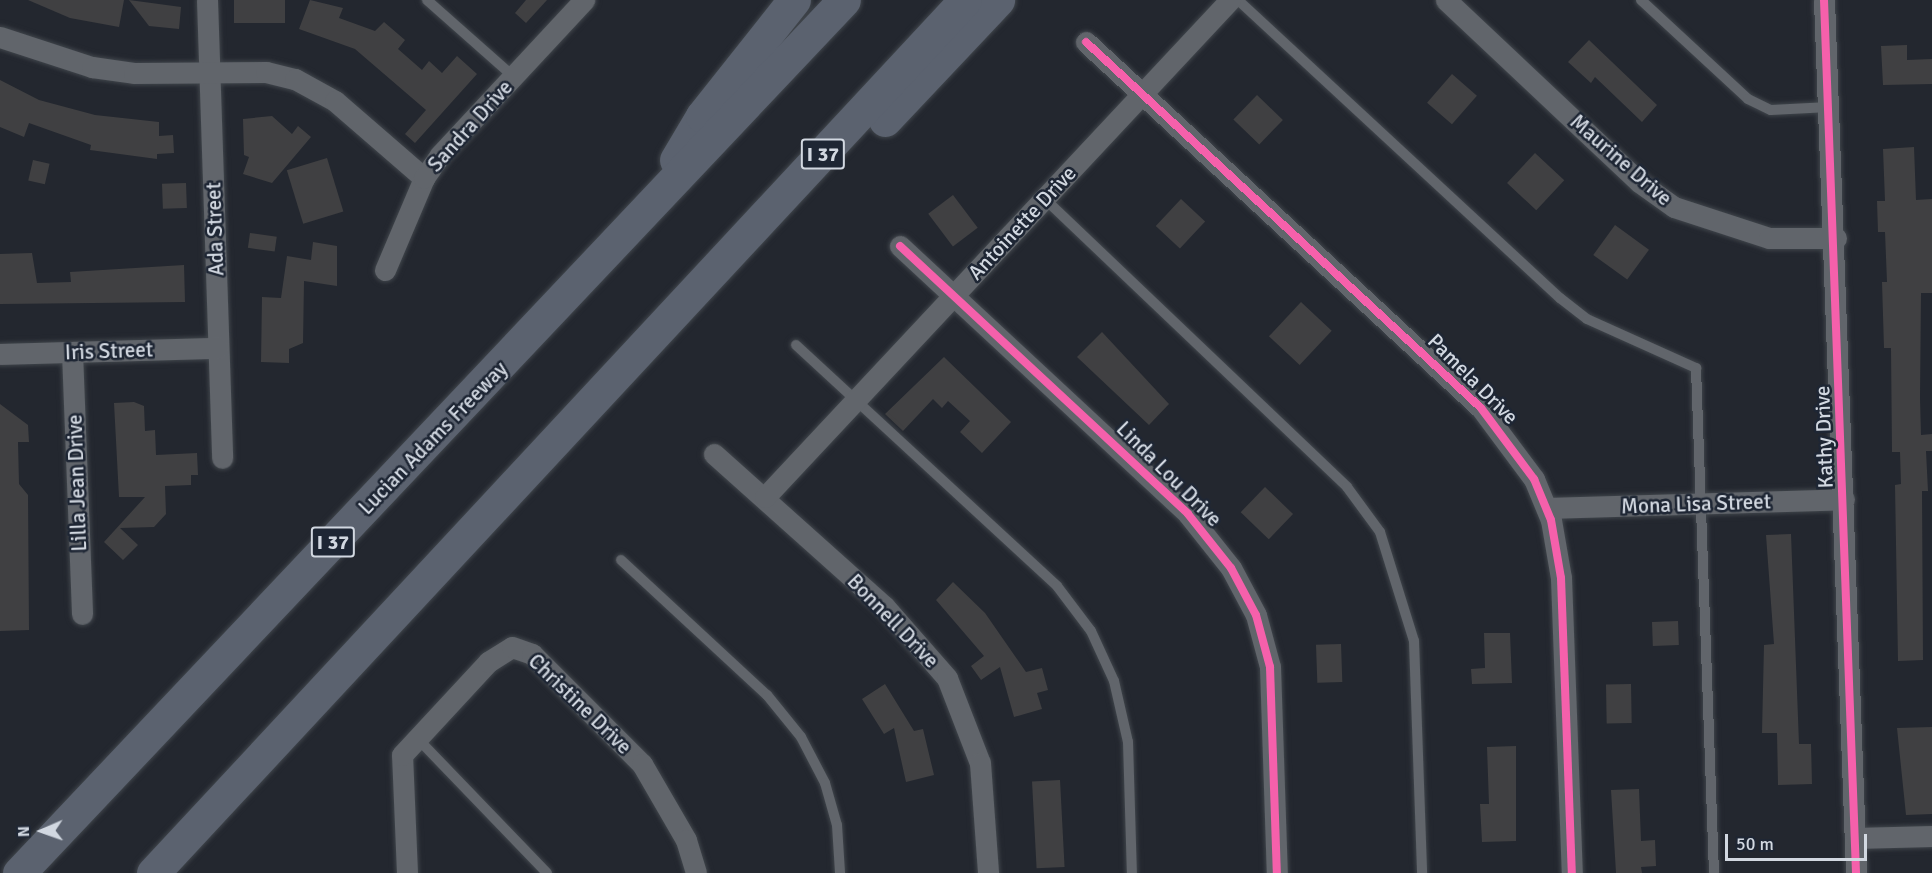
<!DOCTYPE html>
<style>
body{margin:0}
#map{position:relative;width:1932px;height:873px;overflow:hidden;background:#23272f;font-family:Signika,sans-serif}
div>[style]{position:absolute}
.building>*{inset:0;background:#404042;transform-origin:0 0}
.roads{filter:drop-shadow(0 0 2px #40454b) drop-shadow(0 0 2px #40454b)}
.lane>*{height:10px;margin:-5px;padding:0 5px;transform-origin:5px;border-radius:5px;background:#61656b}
.street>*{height:21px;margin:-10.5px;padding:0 10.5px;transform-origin:10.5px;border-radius:10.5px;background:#61656b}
.highway>*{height:33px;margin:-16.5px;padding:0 16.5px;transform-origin:16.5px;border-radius:16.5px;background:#5b626f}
.cycleway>*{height:8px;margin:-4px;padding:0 4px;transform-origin:4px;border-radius:4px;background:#f560ab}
span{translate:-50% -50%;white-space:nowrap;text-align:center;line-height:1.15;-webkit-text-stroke:5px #1e2634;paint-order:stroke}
.shield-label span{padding:2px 4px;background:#1e2634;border:2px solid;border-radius:4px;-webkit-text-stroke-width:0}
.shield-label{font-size:20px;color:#d2d8e1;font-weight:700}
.street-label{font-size:21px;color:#d2d8e1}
.north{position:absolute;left:12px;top:801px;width:60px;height:60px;-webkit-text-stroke:4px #1e2634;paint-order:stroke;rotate:268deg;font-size:16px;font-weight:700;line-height:24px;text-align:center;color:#d2d8e1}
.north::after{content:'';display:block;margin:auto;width:21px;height:27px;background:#d2d8e1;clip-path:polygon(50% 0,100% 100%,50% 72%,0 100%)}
.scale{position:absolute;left:1725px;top:834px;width:142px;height:27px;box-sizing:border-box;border:3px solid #d2d8e1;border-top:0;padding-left:8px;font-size:18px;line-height:21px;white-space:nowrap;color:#d2d8e1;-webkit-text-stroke:4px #1e2634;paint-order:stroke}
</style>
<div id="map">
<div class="building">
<div style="clip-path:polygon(28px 0,124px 0,119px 27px,70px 18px)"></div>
<div style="clip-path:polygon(129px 0,181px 7px,179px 29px,149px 26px)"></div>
<div style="left:234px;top:0;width:51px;height:23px"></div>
<div style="clip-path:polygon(310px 0,343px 8px,339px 18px,375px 31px,384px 22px,405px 40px,398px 49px,422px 70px,429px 61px,442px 73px,457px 56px,477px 74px,415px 143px,405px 134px,426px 110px,355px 49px,299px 29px)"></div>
<div style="clip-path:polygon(526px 0,547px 0,526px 23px,515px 13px)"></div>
<div style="clip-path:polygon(1589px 40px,1657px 105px,1642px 122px,1595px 77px,1591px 83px,1568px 62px)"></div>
<div style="clip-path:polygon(1907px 45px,1907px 60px,1932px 59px,1932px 84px,1883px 85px,1881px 46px)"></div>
<div style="left:1452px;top:74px;width:33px;height:38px;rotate:41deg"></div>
<div style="clip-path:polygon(0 80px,39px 100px,95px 115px,159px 122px,159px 136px,173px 135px,174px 153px,157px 154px,157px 159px,90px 150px,91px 145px,29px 123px,24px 137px,0 127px)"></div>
<div style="left:1257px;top:95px;width:36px;height:34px;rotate:44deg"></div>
<div style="clip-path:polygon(272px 116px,292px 134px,298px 126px,311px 137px,272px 183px,243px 174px,249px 157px,244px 155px,243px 119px)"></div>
<div style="clip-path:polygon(1914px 147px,1916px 200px,1932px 199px,1932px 293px,1921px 293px,1920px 398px,1921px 435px,1932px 434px,1932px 451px,1926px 451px,1928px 491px,1922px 491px,1923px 660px,1898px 661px,1895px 485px,1901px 484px,1900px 452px,1892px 452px,1891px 348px,1884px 348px,1882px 282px,1887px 282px,1885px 232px,1878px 232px,1877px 201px,1885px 201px,1883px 149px)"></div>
<div style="left:1535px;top:153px;width:40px;height:41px;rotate:43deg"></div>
<div style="left:327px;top:158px;width:56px;height:42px;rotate:73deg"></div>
<div style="left:33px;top:160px;width:17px;height:21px;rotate:13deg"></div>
<div style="left:186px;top:183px;width:25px;height:24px;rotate:88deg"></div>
<div style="left:953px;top:195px;width:41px;height:31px;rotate:53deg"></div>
<div style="left:1181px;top:199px;width:33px;height:37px;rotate:43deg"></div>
<div style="left:1615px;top:225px;width:42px;height:37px;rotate:36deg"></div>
<div style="left:250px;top:233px;width:27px;height:15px;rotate:8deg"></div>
<div style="clip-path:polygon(313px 242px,337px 246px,337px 286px,304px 281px,303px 343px,289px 349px,289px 363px,261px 362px,262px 297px,281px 298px,287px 256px,311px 260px)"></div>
<div style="clip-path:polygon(32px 253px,37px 283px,71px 282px,70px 272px,184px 265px,185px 302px,0 304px,0 254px)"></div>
<div style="left:1301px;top:302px;width:42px;height:47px;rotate:43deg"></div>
<div style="clip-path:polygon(1102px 332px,1169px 404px,1149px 425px,1077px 357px)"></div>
<div style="clip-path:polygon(944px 357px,1011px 422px,982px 453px,960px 432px,970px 421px,948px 401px,942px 408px,933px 399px,903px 431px,885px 414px)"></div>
<div style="clip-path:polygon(134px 402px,144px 406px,145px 431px,155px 430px,156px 455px,197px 453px,198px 475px,191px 475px,191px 485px,165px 486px,166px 514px,154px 527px,120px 528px,138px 545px,123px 560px,104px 542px,145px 497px,119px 497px,114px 403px)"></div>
<div style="clip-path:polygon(0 404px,28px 425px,29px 442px,18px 442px,19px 484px,28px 495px,29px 630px,0 631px)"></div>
<div style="left:1265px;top:487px;width:39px;height:35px;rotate:44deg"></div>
<div style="clip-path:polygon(1791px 534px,1799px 744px,1811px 744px,1812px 784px,1778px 785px,1777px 733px,1762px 733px,1764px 645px,1774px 644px,1766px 535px)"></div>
<div style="clip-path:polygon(953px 582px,985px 613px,1026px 672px,1042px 668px,1048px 690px,1037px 693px,1042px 709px,1014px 717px,1000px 667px,981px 680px,971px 666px,984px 656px,936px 600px)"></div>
<div style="left:1678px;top:621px;width:24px;height:26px;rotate:88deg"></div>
<div style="clip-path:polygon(1484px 633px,1510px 633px,1512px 683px,1472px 684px,1471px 669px,1485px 668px)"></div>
<div style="left:1341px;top:644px;width:38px;height:25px;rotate:88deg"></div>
<div style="clip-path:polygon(885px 684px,914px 731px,923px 729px,934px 775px,906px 782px,894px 728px,884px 734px,862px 699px)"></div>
<div style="left:1631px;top:684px;width:39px;height:25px;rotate:89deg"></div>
<div style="clip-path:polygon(1932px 727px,1932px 814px,1906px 815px,1897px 728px)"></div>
<div style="clip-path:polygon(1516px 746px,1516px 841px,1482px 842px,1480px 804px,1489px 804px,1487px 747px)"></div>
<div style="left:1060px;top:780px;width:87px;height:28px;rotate:87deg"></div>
<div style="clip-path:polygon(1639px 789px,1641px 841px,1655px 840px,1656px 866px,1641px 867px,1642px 873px,1616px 873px,1611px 790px)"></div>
</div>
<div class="roads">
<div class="lane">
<div style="left:427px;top:0;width:116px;rotate:41.5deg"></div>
<div style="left:1238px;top:0;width:439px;rotate:42.8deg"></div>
<div style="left:1560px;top:298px;width:34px;rotate:38deg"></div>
<div style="left:1587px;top:319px;width:120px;rotate:24.2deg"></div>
<div style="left:1696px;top:368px;width:505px;rotate:87.96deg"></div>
<div style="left:1641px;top:0;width:146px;rotate:42.8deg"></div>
<div style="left:1748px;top:99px;width:25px;rotate:26deg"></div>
<div style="left:1771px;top:110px;width:58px;rotate:-3deg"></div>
<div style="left:1045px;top:199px;width:417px;rotate:43.6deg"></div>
<div style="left:1347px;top:487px;width:56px;rotate:53.7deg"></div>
<div style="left:1380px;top:532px;width:114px;rotate:72.7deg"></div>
<div style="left:1414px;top:641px;width:232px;rotate:88deg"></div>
<div style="left:796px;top:345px;width:355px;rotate:42.7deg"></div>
<div style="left:1057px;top:586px;width:56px;rotate:52.9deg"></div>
<div style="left:1091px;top:631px;width:55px;rotate:65.3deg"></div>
<div style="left:1114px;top:681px;width:63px;rotate:77.1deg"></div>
<div style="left:1128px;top:742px;width:131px;rotate:88.3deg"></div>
<div style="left:621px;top:560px;width:199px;rotate:42.8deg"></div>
<div style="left:767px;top:695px;width:54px;rotate:51deg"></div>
<div style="left:801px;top:737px;width:52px;rotate:62.4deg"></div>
<div style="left:825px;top:783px;width:44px;rotate:74.1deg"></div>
<div style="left:837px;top:825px;width:48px;rotate:86.4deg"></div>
<div style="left:418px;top:739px;width:186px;rotate:46.1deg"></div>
</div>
<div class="street">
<div style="left:207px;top:0;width:458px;rotate:88.1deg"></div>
<div style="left:1446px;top:0;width:265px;rotate:43.3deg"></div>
<div style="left:1639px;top:182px;width:43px;rotate:35.5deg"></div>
<div style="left:1674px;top:207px;width:100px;rotate:18.1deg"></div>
<div style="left:1769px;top:238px;width:67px"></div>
<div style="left:1824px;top:0;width:874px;rotate:87.9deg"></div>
<div style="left:0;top:37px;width:97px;rotate:18.1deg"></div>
<div style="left:92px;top:67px;width:42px;rotate:8.1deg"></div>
<div style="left:134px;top:73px;width:132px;rotate:-0.4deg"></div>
<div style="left:266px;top:72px;width:30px;rotate:14deg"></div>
<div style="left:295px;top:79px;width:46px;rotate:28.8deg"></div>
<div style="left:335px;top:101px;width:118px;rotate:40.9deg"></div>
<div style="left:1086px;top:42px;width:538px;rotate:42.82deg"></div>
<div style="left:1481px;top:408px;width:89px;rotate:53.3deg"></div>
<div style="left:1534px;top:479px;width:44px;rotate:67.5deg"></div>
<div style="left:1551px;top:520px;width:59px;rotate:80.2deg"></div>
<div style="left:1561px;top:578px;width:295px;rotate:87.9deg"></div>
<div style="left:900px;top:246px;width:393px;rotate:42.9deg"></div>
<div style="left:1188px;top:514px;width:69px;rotate:51.5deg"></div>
<div style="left:1231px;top:568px;width:53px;rotate:62deg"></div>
<div style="left:1256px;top:615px;width:54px;rotate:74.9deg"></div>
<div style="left:1270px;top:667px;width:206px;rotate:88.1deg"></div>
<div style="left:385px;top:270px;width:100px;rotate:-67deg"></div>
<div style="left:424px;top:178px;width:28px;rotate:-55deg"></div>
<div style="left:440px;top:155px;width:212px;rotate:-47.1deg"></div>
<div style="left:72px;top:352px;width:262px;rotate:87.8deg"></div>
<div style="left:0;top:354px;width:218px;rotate:-1.6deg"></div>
<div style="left:714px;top:454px;width:228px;rotate:41.8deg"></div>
<div style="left:884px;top:606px;width:96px;rotate:48.8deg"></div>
<div style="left:947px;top:678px;width:91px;rotate:68.8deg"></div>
<div style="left:980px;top:763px;width:110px;rotate:85.8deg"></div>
<div style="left:765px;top:497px;width:681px;rotate:-46.91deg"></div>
<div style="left:1548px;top:508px;width:296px;rotate:-1.7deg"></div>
<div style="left:1855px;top:838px;width:77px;rotate:-1.5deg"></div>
<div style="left:407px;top:873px;width:118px;rotate:-92.4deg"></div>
<div style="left:402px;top:755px;width:127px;rotate:-47.2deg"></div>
<div style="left:488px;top:662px;width:28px;rotate:-32deg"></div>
<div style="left:512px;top:647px;width:21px;rotate:19deg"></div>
<div style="left:532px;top:654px;width:156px;rotate:45deg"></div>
<div style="left:642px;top:764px;width:88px;rotate:59.9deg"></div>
<div style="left:686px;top:840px;width:34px;rotate:73deg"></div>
</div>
<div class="highway">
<div style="left:885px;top:120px;width:165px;rotate:-46.7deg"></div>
<div style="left:676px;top:160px;width:51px;rotate:-59.4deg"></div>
<div style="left:702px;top:116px;width:148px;rotate:-51.6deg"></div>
<div style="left:19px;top:873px;width:1201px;rotate:-46.62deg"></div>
<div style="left:153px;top:873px;width:1192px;rotate:-47.07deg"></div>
</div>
</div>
<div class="cycleway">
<div style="left:1824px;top:0;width:874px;rotate:87.9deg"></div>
<div style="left:1086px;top:42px;width:538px;rotate:42.82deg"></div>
<div style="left:1481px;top:408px;width:89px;rotate:53.3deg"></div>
<div style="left:1534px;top:479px;width:44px;rotate:67.5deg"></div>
<div style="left:1551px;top:520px;width:59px;rotate:80.2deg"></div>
<div style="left:1561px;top:578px;width:295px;rotate:87.9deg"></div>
<div style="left:900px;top:246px;width:393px;rotate:42.9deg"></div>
<div style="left:1188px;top:514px;width:69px;rotate:51.5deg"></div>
<div style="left:1231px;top:568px;width:53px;rotate:62deg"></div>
<div style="left:1256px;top:615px;width:54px;rotate:74.9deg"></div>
<div style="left:1270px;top:667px;width:206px;rotate:88.1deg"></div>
</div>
<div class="shield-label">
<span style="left:823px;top:154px">I 37</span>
<span style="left:333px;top:542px">I 37</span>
</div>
<div class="street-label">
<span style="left:470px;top:126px;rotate:-48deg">Sandra Drive</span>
<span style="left:1621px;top:160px;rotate:41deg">Maurine Drive</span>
<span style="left:1022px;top:223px;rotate:-47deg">Antoinette Drive</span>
<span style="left:215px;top:229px;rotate:-92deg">Ada Street</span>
<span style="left:109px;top:351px;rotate:-2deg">Iris Street</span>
<span style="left:1473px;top:379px;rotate:45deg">Pamela Drive</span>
<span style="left:1824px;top:437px;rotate:-92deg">Kathy Drive</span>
<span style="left:433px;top:438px;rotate:-46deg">Lucian Adams Freeway</span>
<span style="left:1169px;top:474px;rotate:45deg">Linda Lou Drive</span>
<span style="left:77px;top:483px;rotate:-92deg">Lilla Jean Drive</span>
<span style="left:1696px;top:504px;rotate:-2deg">Mona Lisa Street</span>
<span style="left:893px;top:621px;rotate:46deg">Bonnell Drive</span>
<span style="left:580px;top:704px;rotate:44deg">Christine Drive</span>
</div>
<div class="north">N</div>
<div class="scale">50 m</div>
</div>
